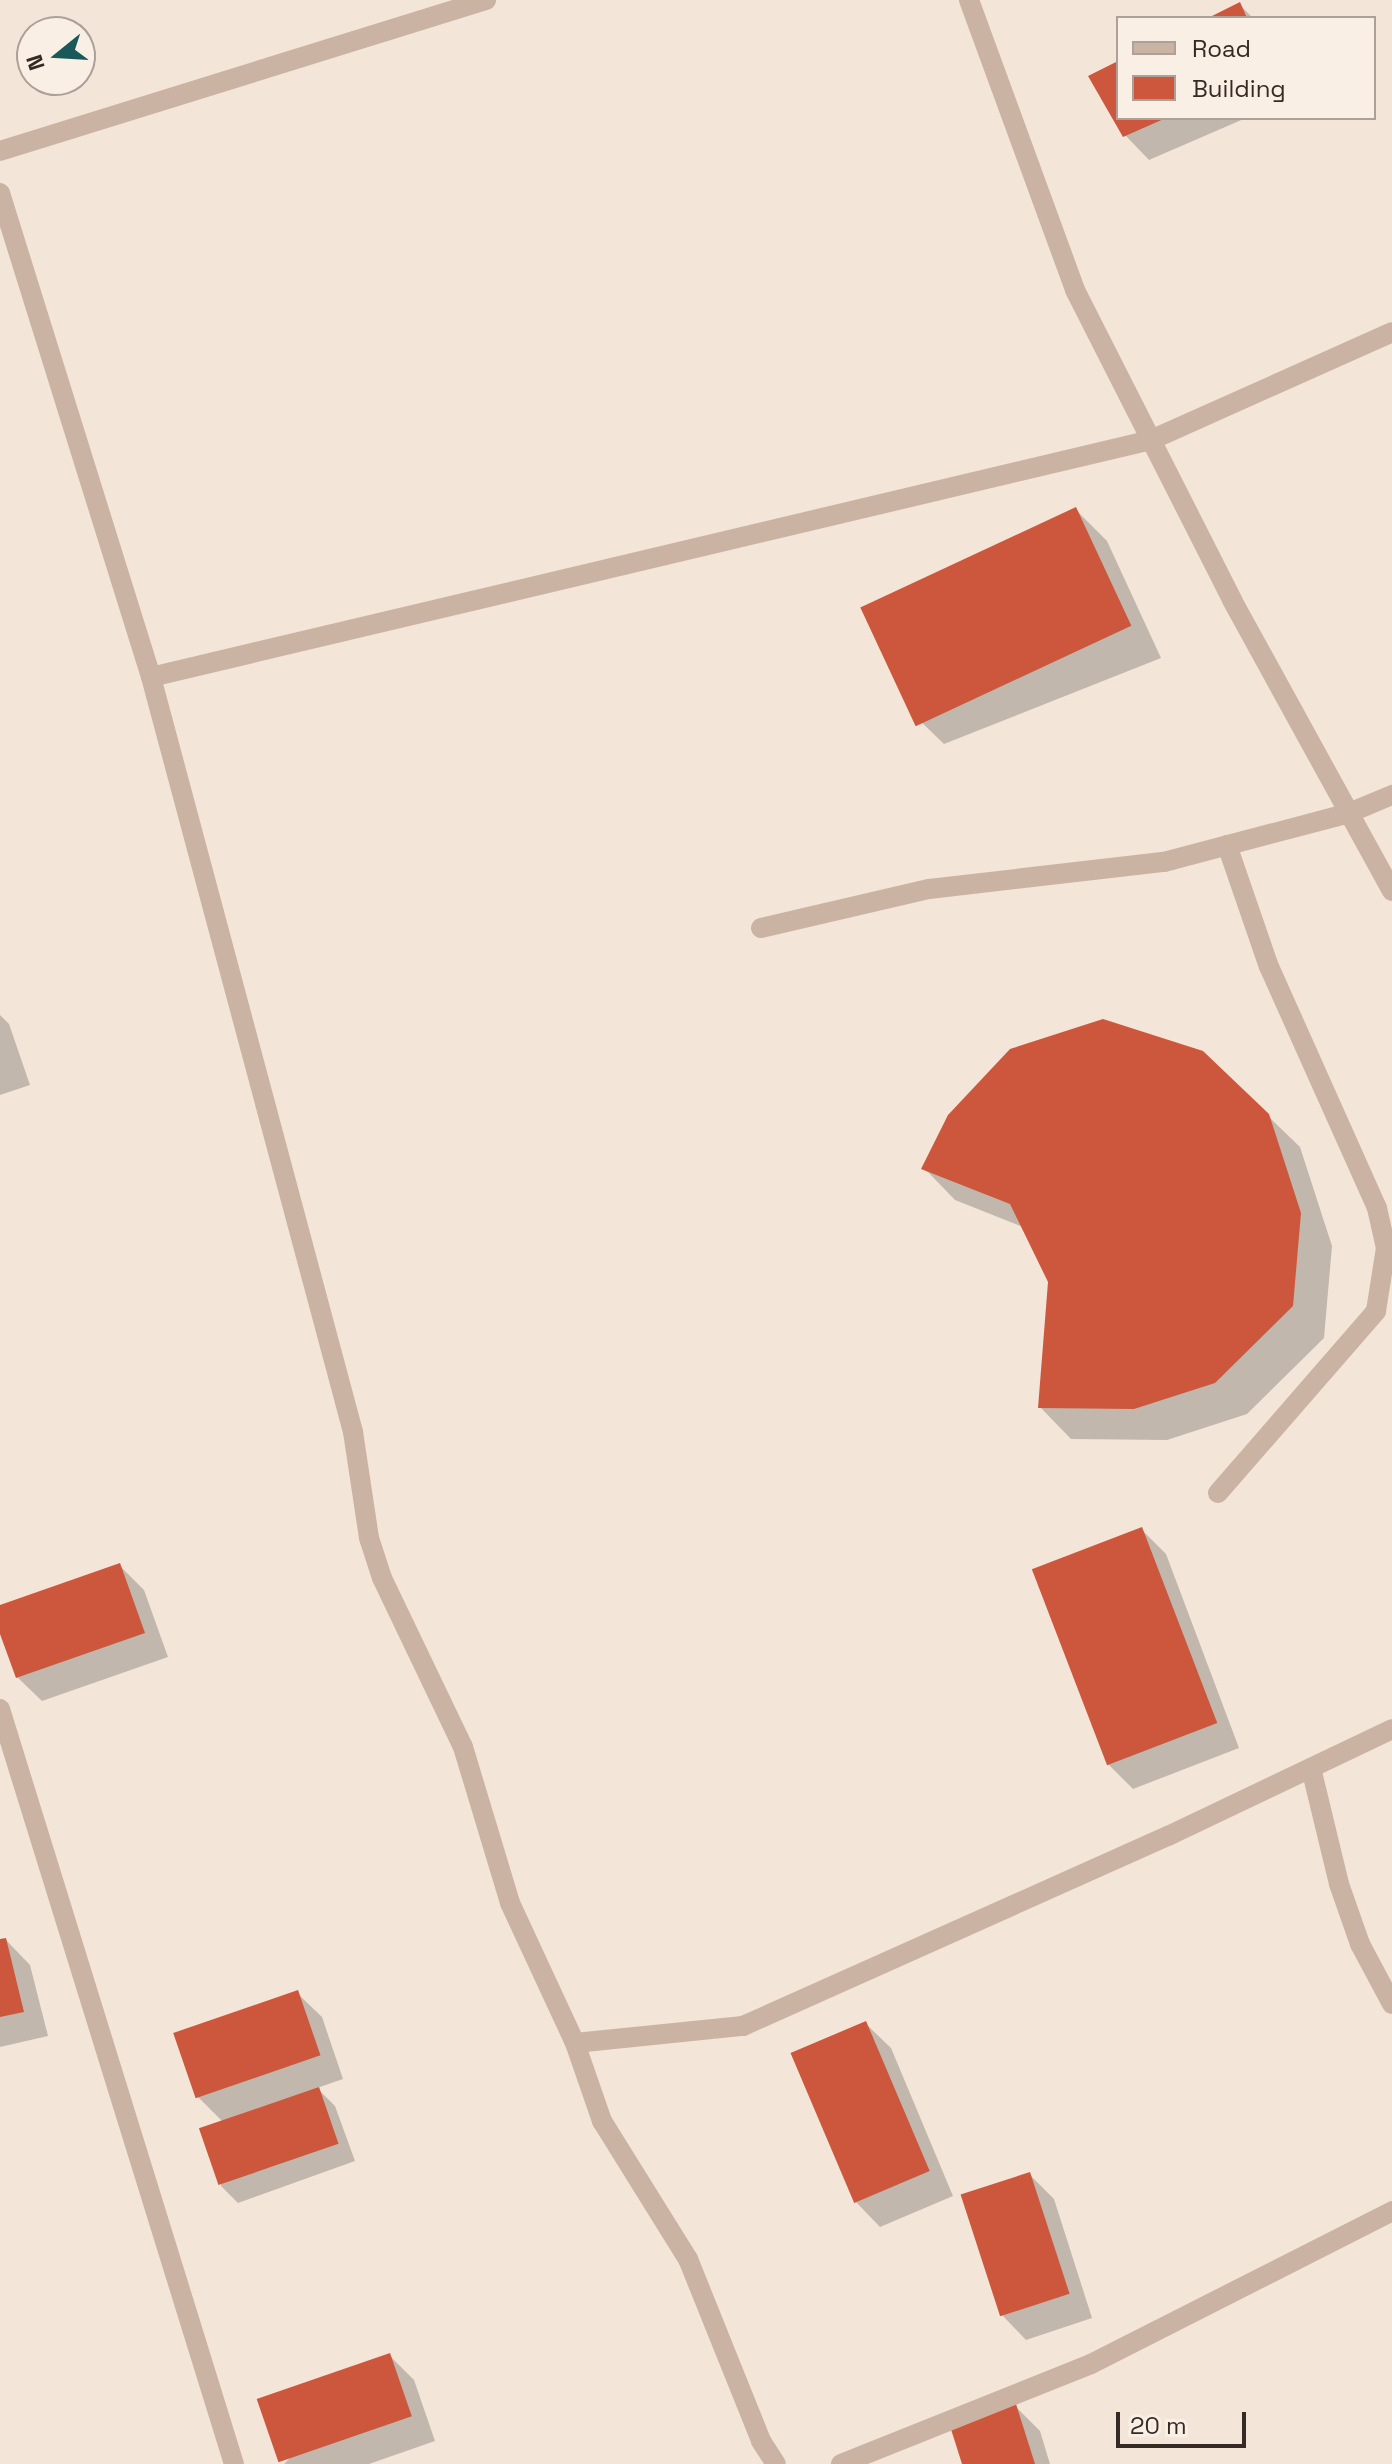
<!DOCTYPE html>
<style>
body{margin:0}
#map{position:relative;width:1392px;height:2464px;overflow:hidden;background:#f3e5d8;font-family:"Space Grotesk",sans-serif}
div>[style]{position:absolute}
.shadow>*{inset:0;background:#0003}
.building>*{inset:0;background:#cd573c;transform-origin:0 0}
.minor>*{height:20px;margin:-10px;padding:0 10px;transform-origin:10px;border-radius:10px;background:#cbb3a4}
span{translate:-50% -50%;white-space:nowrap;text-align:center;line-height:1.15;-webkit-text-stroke:6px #faefe5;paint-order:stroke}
.legend{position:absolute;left:1116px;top:16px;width:260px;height:104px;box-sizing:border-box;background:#faefe5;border:2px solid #aca099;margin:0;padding:10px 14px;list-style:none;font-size:24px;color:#362a26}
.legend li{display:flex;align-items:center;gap:16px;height:40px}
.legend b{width:40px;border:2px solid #aca099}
.north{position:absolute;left:16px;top:16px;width:80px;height:80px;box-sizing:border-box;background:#faefe5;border:2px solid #aca099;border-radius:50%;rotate:252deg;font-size:22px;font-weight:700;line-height:32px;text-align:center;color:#362a26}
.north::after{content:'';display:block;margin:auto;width:28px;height:36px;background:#195959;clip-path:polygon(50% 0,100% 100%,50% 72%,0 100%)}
.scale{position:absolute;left:1116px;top:2412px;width:130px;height:36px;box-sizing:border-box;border:4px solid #362a26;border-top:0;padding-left:10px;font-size:24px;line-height:28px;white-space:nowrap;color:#362a26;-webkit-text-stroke:6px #faefe5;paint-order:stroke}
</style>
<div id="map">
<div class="shadow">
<div style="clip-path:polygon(1240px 5px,1253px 18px,1212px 18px)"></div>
<div style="clip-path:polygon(1118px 63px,1118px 118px,1246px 118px,1149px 160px,1125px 135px,1091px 77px)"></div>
<div style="clip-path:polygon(1076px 510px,1107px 541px,1161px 658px,944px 744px,912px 713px)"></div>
<div style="clip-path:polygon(0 1015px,9px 1024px,30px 1085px,0 1095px)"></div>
<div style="clip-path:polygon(1267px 1115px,1300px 1147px,1332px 1246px,1324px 1338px,1247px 1414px,1167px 1440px,1071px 1439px,1040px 1407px,1050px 1282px,1023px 1227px,955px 1200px,924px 1168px)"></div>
<div style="clip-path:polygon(1142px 1530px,1166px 1554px,1239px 1748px,1133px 1789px,1108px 1764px)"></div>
<div style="clip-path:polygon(120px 1566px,144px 1590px,168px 1657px,42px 1701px,17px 1677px,0 1628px,0 1607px)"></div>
<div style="clip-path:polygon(6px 1940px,30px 1965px,48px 2036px,0 2047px,0 1941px)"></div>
<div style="clip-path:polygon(297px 1993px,322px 2017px,343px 2079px,317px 2088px,335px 2106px,355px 2161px,238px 2203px,221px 2186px,224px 2123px,198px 2097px)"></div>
<div style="clip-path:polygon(866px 2024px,891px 2048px,953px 2196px,880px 2227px,856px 2202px,793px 2055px)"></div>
<div style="clip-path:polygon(1029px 2174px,1054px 2199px,1092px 2318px,1026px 2340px,1002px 2315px)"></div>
<div style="clip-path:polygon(389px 2355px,414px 2380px,435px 2441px,369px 2464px,284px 2464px)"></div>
<div style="clip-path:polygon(1015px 2406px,1040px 2431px,1050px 2464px,964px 2464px)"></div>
</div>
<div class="building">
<div style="clip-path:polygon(1240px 2px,1247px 18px,1208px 18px)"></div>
<div style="clip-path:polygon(1118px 61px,1118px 118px,1166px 118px,1123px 137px,1088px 76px)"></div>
<div style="left:1076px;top:507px;width:131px;height:238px;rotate:65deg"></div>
<div style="clip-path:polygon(1103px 1019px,1203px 1051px,1269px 1114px,1301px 1213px,1293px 1306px,1215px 1383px,1134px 1409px,1038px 1408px,1048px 1282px,1010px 1204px,921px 1169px,948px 1115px,1010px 1049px)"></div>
<div style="left:1142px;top:1527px;width:210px;height:118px;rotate:69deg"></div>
<div style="clip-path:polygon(120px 1563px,145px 1633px,16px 1678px,0 1634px,0 1605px)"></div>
<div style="clip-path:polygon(6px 1938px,24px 2012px,0 2017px,0 1939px)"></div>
<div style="left:298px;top:1990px;width:69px;height:132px;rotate:71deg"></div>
<div style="left:866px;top:2021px;width:163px;height:82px;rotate:67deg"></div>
<div style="left:319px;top:2087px;width:60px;height:127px;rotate:71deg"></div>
<div style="left:1030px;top:2172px;width:128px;height:73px;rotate:72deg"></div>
<div style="left:390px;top:2353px;width:67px;height:141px;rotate:71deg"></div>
<div style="clip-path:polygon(1016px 2404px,1035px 2464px,962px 2464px,950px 2426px)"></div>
</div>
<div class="minor">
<div style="left:969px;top:0;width:309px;rotate:69.9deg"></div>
<div style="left:1075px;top:290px;width:347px;rotate:63.1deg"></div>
<div style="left:1232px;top:600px;width:332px;rotate:61.2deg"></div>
<div style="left:0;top:151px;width:509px;rotate:-17.26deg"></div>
<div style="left:0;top:193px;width:507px;rotate:72.67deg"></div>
<div style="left:151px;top:677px;width:782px;rotate:75.02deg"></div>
<div style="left:353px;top:1432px;width:107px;rotate:81.4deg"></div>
<div style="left:369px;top:1538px;width:42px;rotate:72deg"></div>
<div style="left:382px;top:1578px;width:187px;rotate:64.4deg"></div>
<div style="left:463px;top:1747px;width:163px;rotate:73.2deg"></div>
<div style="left:510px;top:1903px;width:154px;rotate:65.1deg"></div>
<div style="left:575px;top:2043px;width:169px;rotate:-5.8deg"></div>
<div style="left:743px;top:2026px;width:466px;rotate:-24.1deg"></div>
<div style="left:1168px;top:1836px;width:248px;rotate:-25.5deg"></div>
<div style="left:151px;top:677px;width:1028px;rotate:-13.33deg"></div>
<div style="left:1151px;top:440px;width:264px;rotate:-24.1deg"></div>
<div style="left:761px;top:928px;width:172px;rotate:-13.1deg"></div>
<div style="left:929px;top:889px;width:237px;rotate:-6.6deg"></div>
<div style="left:1164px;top:862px;width:191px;rotate:-14.8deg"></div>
<div style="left:1349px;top:813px;width:47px;rotate:-22.7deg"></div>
<div style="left:1218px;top:1493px;width:241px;rotate:-49deg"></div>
<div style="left:1376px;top:1311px;width:64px;rotate:-81deg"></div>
<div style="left:1386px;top:1248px;width:41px;rotate:-102.7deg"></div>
<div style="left:1377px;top:1208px;width:264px;rotate:-114.1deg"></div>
<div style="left:1269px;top:967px;width:129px;rotate:-109deg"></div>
<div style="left:0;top:1709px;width:790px;rotate:72.78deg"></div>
<div style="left:1311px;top:1768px;width:119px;rotate:76.4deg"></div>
<div style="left:1339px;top:1884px;width:64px;rotate:70.7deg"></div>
<div style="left:1360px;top:1944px;width:68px;rotate:61.9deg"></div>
<div style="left:575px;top:2043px;width:83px;rotate:70.9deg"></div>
<div style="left:602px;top:2121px;width:163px;rotate:58.1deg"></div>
<div style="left:688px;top:2259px;width:196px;rotate:68.1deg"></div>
<div style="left:761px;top:2441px;width:27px;rotate:57deg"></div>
<div style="left:841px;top:2464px;width:269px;rotate:-21.8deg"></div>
<div style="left:1091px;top:2364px;width:338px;rotate:-26.9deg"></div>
</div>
<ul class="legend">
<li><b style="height:10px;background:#cbb3a4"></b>Road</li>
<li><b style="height:22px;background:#cd573c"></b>Building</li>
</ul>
<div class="north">N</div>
<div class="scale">20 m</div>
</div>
